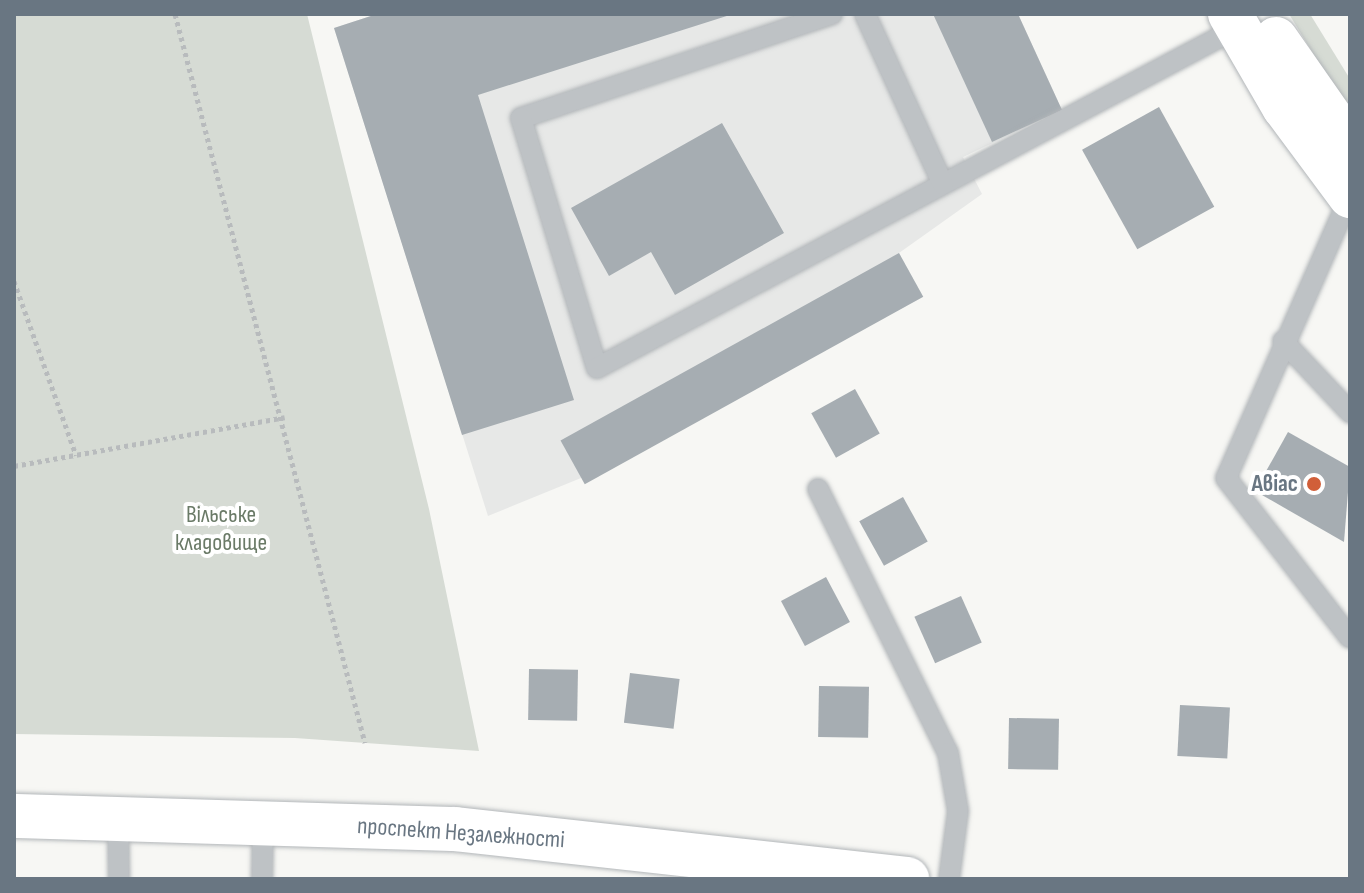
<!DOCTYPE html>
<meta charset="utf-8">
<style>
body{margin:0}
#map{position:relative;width:1364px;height:893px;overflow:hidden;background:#f7f7f4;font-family:"Sofia Sans Condensed",sans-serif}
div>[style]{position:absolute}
.built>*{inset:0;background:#e7e8e7}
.green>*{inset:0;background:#d6dbd4}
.building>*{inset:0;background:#a6adb2;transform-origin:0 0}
.path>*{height:5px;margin-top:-2.5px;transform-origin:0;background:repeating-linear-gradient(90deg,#b8bbbd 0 4px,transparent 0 8px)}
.roads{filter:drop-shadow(0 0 2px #b2b6b9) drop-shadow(0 0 2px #b2b6b9)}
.lane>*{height:20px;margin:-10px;padding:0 10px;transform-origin:10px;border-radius:10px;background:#bec2c5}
.primary>*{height:44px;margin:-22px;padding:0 22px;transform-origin:22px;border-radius:22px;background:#fff}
.dots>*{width:22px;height:22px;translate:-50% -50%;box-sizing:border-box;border:4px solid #fff;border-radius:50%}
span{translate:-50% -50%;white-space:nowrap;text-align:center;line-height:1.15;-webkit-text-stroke:8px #fff;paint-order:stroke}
.poi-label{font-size:24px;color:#697682;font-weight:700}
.right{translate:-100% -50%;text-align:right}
.park-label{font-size:24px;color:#6a7a67}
.street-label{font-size:24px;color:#697682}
.frame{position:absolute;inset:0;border:16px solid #697682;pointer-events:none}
</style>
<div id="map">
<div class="built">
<div style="clip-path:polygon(377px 14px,1018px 14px,1062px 110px,963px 157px,982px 194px,899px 253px,923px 297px,581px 478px,488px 516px,334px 28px)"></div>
</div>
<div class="green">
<div style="clip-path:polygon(14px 14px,307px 14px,429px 509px,479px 751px,295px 738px,14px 734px)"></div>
<div style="clip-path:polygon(1289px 14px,1310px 14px,1350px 79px,1350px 114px)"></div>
</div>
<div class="building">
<div style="clip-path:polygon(377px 14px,733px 14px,478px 95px,574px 400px,462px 435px,334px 28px)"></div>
<div style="clip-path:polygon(933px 14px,1018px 14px,1062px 110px,992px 142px)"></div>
<div style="left:1159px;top:107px;width:114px;height:88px;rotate:61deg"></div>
<div style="clip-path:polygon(722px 123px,784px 233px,675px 295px,651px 252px,609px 276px,571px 208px)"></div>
<div style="left:899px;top:253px;width:50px;height:387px;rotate:61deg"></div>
<div style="left:855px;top:389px;width:51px;height:50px;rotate:61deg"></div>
<div style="clip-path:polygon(1288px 432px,1350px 467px,1344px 542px,1255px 491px)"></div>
<div style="left:903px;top:497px;width:51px;height:50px;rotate:61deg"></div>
<div style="left:826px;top:577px;width:51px;height:51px;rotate:62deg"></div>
<div style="left:961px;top:596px;width:51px;height:51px;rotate:66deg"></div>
<div style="left:529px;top:669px;width:49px;height:51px;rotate:1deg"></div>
<div style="left:630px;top:673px;width:50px;height:50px;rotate:7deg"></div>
<div style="left:819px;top:686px;width:50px;height:51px;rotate:1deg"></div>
<div style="left:1180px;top:705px;width:50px;height:51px;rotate:3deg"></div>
<div style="left:1009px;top:718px;width:50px;height:51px;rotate:1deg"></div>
</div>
<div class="path">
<div style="left:175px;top:14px;width:753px;rotate:75.39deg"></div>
<div style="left:14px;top:281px;width:185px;rotate:70.4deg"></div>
<div style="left:14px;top:466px;width:275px;rotate:-10.2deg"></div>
</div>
<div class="roads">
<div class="lane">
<div style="left:832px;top:14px;width:328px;rotate:161.5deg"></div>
<div style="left:521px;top:118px;width:261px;rotate:73.1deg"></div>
<div style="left:597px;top:368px;width:725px;rotate:-27.98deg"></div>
<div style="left:865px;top:14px;width:187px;rotate:65.4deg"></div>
<div style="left:1350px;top:196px;width:308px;rotate:113.7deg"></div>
<div style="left:1226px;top:478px;width:202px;rotate:52.2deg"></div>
<div style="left:1283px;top:341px;width:98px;rotate:46.7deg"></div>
<div style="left:818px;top:489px;width:294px;rotate:63.8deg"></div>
<div style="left:948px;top:753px;width:59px;rotate:80.2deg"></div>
<div style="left:958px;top:811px;width:69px;rotate:97.5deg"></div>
<div style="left:118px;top:817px;width:62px;rotate:89.1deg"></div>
<div style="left:262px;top:879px;width:58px;rotate:-89deg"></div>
</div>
<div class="primary">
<div style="left:1230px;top:14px;width:108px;rotate:59.9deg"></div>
<div style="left:1284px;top:107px;width:111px;rotate:53.4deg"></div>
<div style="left:1276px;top:39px;width:129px;rotate:55.1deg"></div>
<div style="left:14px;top:816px;width:441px;rotate:1.7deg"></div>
<div style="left:455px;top:829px;width:455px;rotate:6.3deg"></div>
</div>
</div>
<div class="dots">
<div style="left:1314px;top:484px;background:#d15f39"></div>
</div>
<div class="poi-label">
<span class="right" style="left:1298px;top:484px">Авіас</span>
</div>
<div class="park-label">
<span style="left:221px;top:529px">Вільське<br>кладовище</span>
</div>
<div class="street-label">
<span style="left:461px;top:833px;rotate:4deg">проспект Незалежності</span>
</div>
<div class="frame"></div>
</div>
